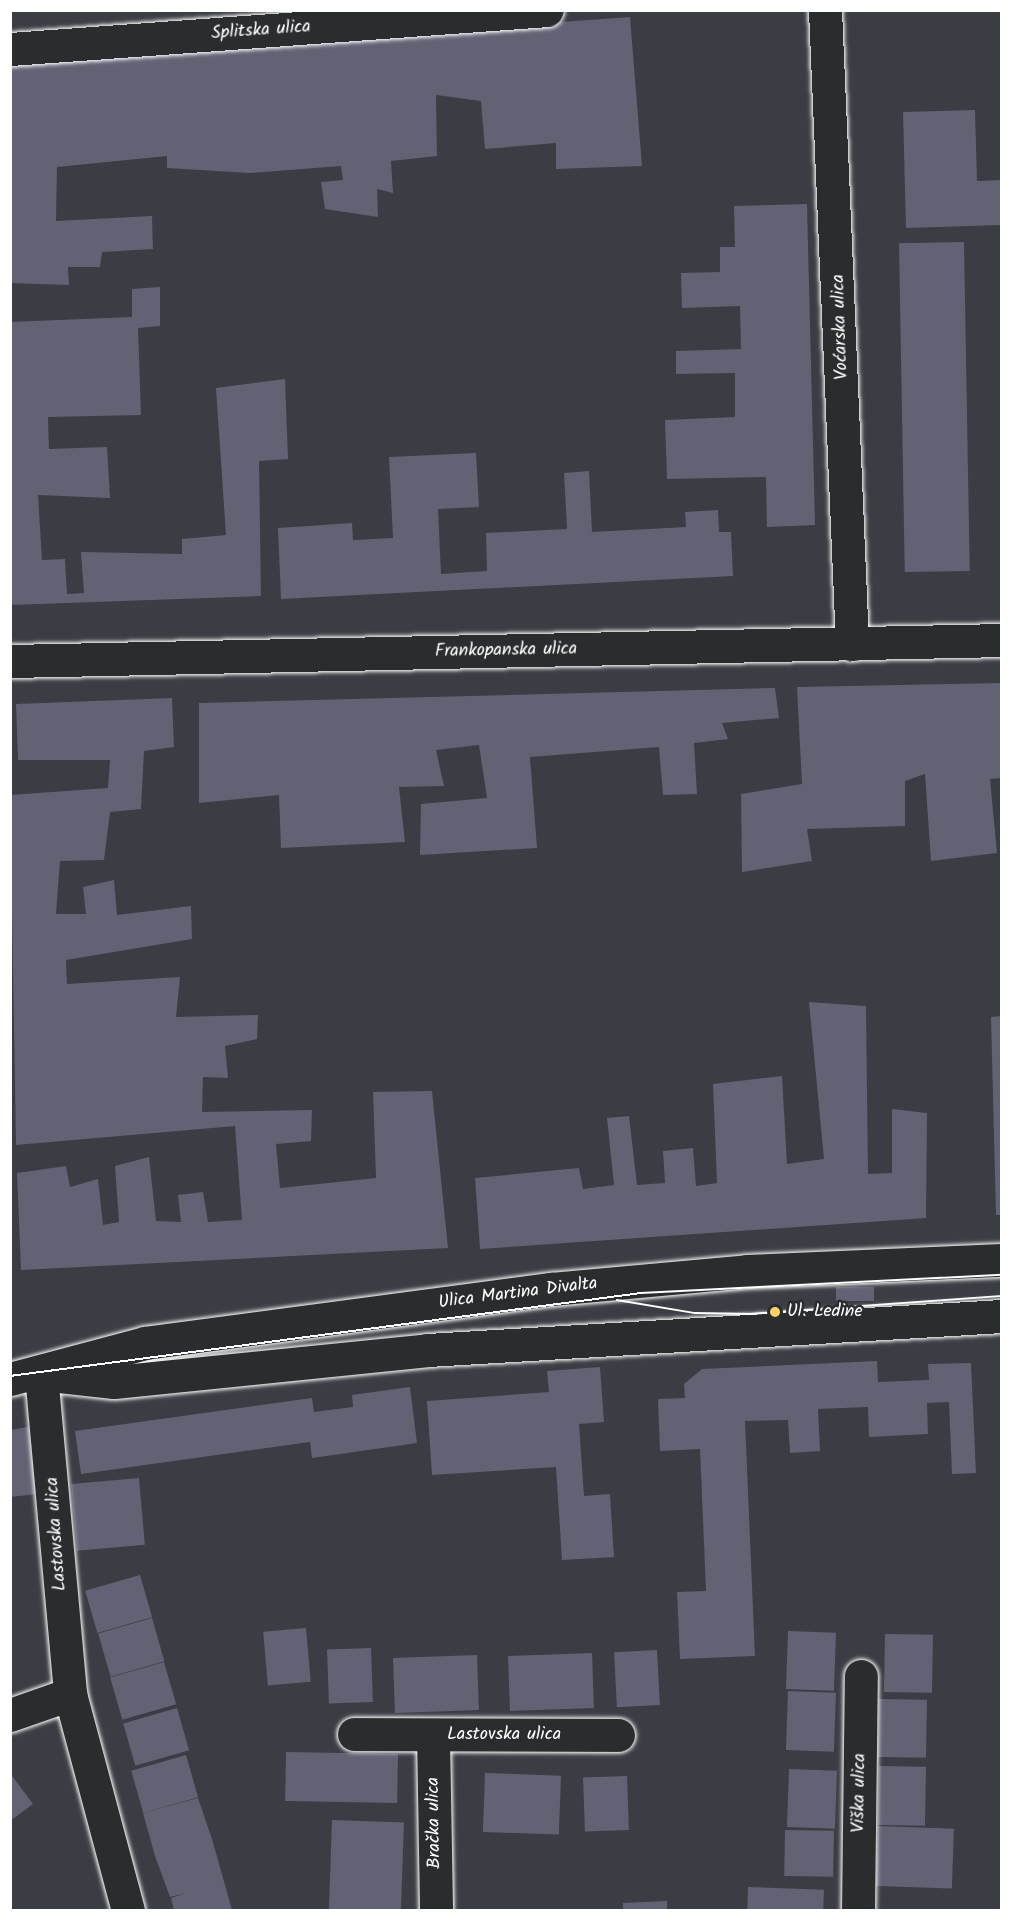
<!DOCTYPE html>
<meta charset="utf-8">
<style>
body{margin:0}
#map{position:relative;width:1012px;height:1921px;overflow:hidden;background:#3a3d43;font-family:Kalam,sans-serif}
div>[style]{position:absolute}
.building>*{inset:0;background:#616274;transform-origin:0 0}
.roads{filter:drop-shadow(0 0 2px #fff) drop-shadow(0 0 2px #fff)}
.minor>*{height:33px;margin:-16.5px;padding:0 16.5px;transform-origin:16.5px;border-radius:16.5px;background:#2a2d2e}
.tram>*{height:1.5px;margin:-0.75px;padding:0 0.75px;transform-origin:0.75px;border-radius:0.75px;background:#fff}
.dots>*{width:16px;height:16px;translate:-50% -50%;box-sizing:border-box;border:3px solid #2a2d2e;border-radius:50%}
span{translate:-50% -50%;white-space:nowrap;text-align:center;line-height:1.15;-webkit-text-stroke:5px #2a2d2e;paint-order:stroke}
.street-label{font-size:18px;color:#fff}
.poi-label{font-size:18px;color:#fff}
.left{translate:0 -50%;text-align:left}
.frame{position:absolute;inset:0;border:12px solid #fff;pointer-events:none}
</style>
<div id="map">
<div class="building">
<div style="clip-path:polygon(630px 17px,642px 166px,556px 169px,556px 143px,485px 149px,481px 101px,436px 95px,437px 156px,391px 161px,393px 193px,377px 189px,378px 217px,325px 209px,321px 182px,343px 180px,341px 166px,250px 173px,167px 168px,167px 156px,57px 167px,56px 221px,152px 216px,153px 249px,102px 252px,100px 267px,68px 267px,69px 285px,10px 283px,10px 62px)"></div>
<div style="clip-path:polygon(975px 110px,977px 181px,1002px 180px,1002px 225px,906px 228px,903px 112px)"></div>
<div style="clip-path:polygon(807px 204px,815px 525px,767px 527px,766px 477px,667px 479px,665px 420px,735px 417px,735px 373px,676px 374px,676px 351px,741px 349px,740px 306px,682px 308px,681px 273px,720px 272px,720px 247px,735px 247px,734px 206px)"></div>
<div style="left:964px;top:242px;width:329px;height:65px;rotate:89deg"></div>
<div style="clip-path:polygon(160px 287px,160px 326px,138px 328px,141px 415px,48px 417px,49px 449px,107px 447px,110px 498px,38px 495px,42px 560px,65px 559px,67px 594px,84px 593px,81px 552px,182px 554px,182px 539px,226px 535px,216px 388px,285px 379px,288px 459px,259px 461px,261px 596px,10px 605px,10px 322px,132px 317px,132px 289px)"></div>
<div style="clip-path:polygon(476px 453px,479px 507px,438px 509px,441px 574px,487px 571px,486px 533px,567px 529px,564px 473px,589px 471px,592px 532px,686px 527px,685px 512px,718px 510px,719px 532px,731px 532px,733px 576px,281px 599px,278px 528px,352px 523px,353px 540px,393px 538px,389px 457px)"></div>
<div style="clip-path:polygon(1002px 683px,1002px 778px,990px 779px,997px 853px,931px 861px,925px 774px,905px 781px,905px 826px,807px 829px,812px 861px,742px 872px,741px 794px,802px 784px,797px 687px)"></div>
<div style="clip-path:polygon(775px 688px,779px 718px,722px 723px,728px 739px,694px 743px,697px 794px,663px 795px,659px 747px,530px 757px,537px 848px,420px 855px,421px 804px,487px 798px,479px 745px,436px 750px,444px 786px,399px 787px,405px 842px,281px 848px,279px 795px,199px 803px,199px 703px)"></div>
<div style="clip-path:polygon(172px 698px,174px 747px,144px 751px,141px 809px,110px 812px,104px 860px,60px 861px,56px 914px,86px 914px,83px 887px,114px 880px,117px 915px,191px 906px,192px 939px,66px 960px,67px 984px,180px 977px,176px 1017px,258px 1015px,257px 1039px,225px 1046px,228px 1078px,203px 1077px,202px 1112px,312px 1110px,311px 1141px,276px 1144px,280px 1188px,376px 1178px,373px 1092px,432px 1091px,448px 1248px,21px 1270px,17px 1173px,66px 1166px,70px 1187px,98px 1179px,103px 1225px,119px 1222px,115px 1166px,149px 1157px,156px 1221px,181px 1222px,178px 1195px,203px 1192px,208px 1222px,242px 1220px,235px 1126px,16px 1145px,10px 795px,108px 788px,110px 760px,18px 760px,16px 704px)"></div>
<div style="clip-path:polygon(809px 1002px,866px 1006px,868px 1174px,892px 1173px,892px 1109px,927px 1113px,926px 1218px,480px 1249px,475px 1178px,579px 1168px,583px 1189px,614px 1185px,607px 1118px,629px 1116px,637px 1185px,665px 1183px,663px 1151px,693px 1148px,696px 1186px,717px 1183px,713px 1084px,782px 1076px,787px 1164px,824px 1159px)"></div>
<div style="clip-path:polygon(1002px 1016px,1002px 1215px,996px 1215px,991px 1017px)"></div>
<div style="left:874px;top:1287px;width:14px;height:38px;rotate:90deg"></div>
<div style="clip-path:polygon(877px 1361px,878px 1382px,929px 1380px,928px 1364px,971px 1363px,976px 1473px,952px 1474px,949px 1402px,927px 1403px,928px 1434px,869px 1437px,868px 1407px,818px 1409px,820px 1451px,790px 1453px,788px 1420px,745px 1421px,755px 1656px,680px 1659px,677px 1592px,706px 1591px,700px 1449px,660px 1451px,658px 1399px,685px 1398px,684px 1384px,702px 1369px)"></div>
<div style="clip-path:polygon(600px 1367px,604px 1422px,579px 1424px,584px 1496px,610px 1494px,614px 1557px,562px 1560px,556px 1467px,432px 1475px,427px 1401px,549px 1392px,547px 1371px)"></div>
<div style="clip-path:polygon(410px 1387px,417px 1443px,312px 1458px,310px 1442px,81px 1474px,75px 1431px,312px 1398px,314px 1412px,353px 1407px,352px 1395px)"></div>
<div style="clip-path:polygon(28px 1427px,37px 1494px,10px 1497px,10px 1430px)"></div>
<div style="left:139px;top:1478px;width:67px;height:68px;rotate:85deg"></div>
<div style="left:140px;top:1575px;width:44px;height:57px;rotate:74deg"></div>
<div style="left:152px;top:1618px;width:45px;height:56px;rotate:74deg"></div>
<div style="left:306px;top:1628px;width:54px;height:43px;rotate:85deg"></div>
<div style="left:788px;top:1631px;width:48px;height:58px;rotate:2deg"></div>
<div style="left:885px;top:1634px;width:48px;height:58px;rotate:1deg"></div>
<div style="left:371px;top:1648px;width:54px;height:44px;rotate:88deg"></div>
<div style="left:657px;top:1650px;width:55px;height:43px;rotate:87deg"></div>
<div style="left:592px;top:1653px;width:55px;height:84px;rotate:88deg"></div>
<div style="left:477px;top:1655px;width:55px;height:84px;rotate:88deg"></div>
<div style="left:164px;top:1662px;width:44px;height:56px;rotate:74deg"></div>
<div style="left:788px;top:1691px;width:48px;height:59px;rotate:2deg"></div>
<div style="left:879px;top:1699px;width:48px;height:58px;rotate:1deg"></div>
<div style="left:177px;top:1708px;width:44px;height:56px;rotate:74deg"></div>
<div style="left:286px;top:1752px;width:112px;height:49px;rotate:1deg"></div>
<div style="left:186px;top:1755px;width:44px;height:57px;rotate:74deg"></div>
<div style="left:879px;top:1766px;width:47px;height:59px;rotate:1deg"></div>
<div style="left:789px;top:1769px;width:48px;height:58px;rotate:2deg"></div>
<div style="clip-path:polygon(10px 1773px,33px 1804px,10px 1821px)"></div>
<div style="left:485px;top:1773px;width:76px;height:59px;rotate:2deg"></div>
<div style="left:627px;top:1776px;width:54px;height:44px;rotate:88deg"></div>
<div style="clip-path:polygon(198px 1798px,212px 1839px,232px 1910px,174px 1910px,171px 1898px,186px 1893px,170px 1897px,155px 1856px,143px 1813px)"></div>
<div style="left:332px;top:1820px;width:72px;height:90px;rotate:2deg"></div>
<div style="left:878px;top:1826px;width:76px;height:60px;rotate:2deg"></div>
<div style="left:785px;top:1830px;width:49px;height:46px;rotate:1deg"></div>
<div style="left:748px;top:1887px;width:76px;height:23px;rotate:2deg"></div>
<div style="clip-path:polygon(667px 1901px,667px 1910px,623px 1910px,623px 1903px)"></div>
</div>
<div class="roads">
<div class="minor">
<div style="left:825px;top:10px;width:635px;rotate:87.56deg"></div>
<div style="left:10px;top:49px;width:538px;rotate:-4.15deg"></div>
<div style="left:10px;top:661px;width:992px;rotate:-1.21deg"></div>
<div style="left:41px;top:1374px;width:73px;rotate:6.3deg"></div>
<div style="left:114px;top:1382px;width:316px;rotate:-5.8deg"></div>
<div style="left:428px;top:1350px;width:575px;rotate:-3.39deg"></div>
<div style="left:41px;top:1374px;width:321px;rotate:84.8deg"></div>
<div style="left:70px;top:1694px;width:224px;rotate:75deg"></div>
<div style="left:10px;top:1379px;width:140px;rotate:-14.9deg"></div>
<div style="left:145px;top:1343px;width:410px;rotate:-7.6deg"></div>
<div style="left:551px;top:1289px;width:197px;rotate:-5.2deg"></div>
<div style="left:747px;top:1271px;width:255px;rotate:-2.5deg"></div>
<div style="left:10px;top:1715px;width:64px;rotate:-19.3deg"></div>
<div style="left:354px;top:1734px;width:264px;rotate:0.2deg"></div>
<div style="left:433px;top:1735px;width:175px;rotate:89deg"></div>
<div style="left:858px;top:1910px;width:234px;rotate:-89.3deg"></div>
</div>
</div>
<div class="tram">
<div style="left:617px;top:1300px;width:79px;rotate:9.5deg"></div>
<div style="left:695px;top:1313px;width:55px;rotate:1deg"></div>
<div style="left:750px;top:1314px;width:253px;rotate:-4.1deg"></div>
<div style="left:10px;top:1376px;width:636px;rotate:-7.49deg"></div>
<div style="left:641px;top:1293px;width:361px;rotate:-2.9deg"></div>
</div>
<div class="dots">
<div style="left:775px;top:1312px;background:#ffd166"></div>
</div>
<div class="street-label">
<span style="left:261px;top:31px;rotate:-4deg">Splitska ulica</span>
<span style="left:841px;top:327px;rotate:-92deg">Voćarska ulica</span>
<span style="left:506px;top:651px;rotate:-1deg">Frankopanska ulica</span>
<span style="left:518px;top:1294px;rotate:-7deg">Ulica Martina Divalta</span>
<span style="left:57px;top:1534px;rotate:-94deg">Lastovska ulica</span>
<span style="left:504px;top:1735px">Lastovska ulica</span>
<span style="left:860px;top:1793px;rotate:-89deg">Viška ulica</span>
<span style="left:435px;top:1823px;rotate:-91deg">Bračka ulica</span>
</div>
<div class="poi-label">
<span class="left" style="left:787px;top:1312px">Ul. Ledine</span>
</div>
<div class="frame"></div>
</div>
